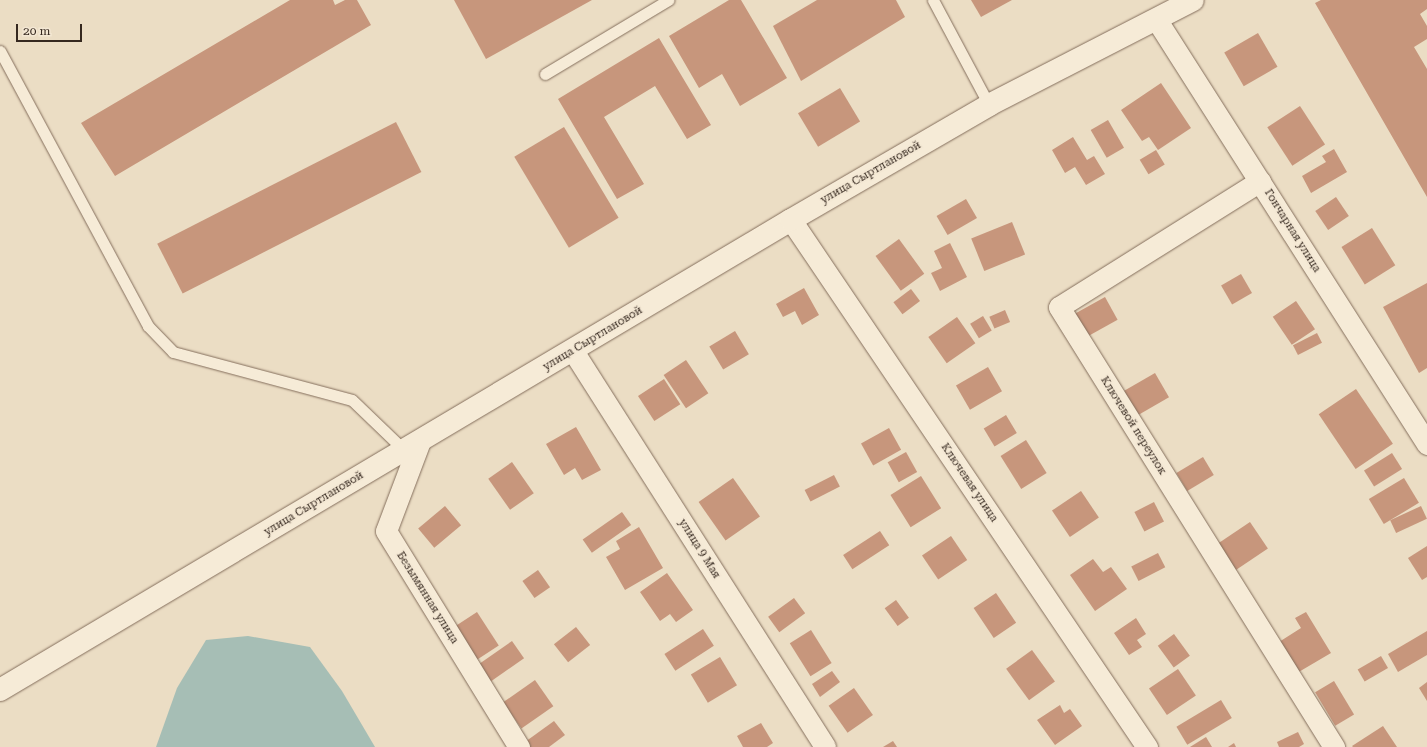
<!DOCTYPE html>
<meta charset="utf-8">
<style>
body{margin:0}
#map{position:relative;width:1427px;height:747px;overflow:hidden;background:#ebddc4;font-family:"Roboto Serif",serif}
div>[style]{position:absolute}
.water>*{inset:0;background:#a6beb5}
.building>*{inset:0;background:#c7967c;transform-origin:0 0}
.roads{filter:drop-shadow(0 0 1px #846e5c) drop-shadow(0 0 1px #846e5c)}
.service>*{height:11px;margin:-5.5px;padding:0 5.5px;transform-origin:5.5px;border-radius:5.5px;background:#f6ebd7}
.minor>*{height:21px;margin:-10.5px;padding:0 10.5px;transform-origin:10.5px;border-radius:10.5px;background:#f6ebd7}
.tertiary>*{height:22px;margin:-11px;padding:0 11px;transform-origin:11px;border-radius:11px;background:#f6ebd7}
span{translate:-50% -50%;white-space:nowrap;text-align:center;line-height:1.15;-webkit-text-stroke:3px #f3e7d3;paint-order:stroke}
.street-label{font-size:11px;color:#35281f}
.scale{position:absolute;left:16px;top:24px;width:66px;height:18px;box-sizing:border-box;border:2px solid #35281f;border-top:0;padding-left:5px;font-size:12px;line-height:14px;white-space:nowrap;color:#35281f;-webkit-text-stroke:3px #f3e7d3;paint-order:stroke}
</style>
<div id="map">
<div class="water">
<div style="clip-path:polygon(248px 636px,310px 647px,342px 691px,375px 747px,156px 747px,177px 688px,206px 640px)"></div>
</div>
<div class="building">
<div style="clip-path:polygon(290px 0,333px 0,335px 5px,345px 0,357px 0,371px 25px,115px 176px,81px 123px)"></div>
<div style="clip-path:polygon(454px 0,592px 0,486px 59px)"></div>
<div style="clip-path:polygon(729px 0,741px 0,787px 78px,740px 106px,722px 74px,699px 88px,669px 36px)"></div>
<div style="clip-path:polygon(817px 0,896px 0,905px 17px,801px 81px,773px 26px)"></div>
<div style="clip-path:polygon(971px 0,1012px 0,981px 17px)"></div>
<div style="clip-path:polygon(1321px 0,1427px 0,1427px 9px,1420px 14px,1427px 26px,1427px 39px,1414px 47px,1427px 69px,1427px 197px,1315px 3px)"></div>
<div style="left:1258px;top:33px;width:39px;height:39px;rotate:60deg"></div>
<div style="clip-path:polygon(659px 38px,711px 125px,687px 139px,655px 86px,604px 117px,644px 184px,617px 199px,558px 99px)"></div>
<div style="clip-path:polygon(1161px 83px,1191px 128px,1158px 150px,1149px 137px,1142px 141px,1121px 110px)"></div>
<div style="left:840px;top:88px;width:39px;height:49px;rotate:59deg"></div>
<div style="left:1300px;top:106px;width:46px;height:39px;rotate:57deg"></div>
<div style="left:1108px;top:120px;width:32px;height:20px;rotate:60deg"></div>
<div style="left:396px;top:122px;width:56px;height:268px;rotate:63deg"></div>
<div style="left:564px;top:127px;width:106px;height:58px;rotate:59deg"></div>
<div style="clip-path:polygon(1073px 137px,1087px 160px,1094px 156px,1105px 174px,1086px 185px,1075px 167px,1065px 173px,1052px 150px)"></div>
<div style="clip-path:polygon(1334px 149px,1347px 172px,1311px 193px,1302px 176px,1326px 162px,1322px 156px)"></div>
<div style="left:1156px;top:150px;width:17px;height:19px;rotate:59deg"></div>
<div style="left:1336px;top:197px;width:23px;height:25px;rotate:56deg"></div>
<div style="left:966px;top:199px;width:22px;height:34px;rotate:60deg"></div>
<div style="left:1012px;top:222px;width:35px;height:44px;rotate:68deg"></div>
<div style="left:1372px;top:228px;width:44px;height:36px;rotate:58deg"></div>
<div style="left:899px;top:239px;width:43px;height:29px;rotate:54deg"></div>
<div style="clip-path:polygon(950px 243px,967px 277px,940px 291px,931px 273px,942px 268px,934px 251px)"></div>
<div style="left:1241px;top:274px;width:22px;height:23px;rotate:60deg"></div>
<div style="clip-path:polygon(1427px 283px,1427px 368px,1419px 373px,1383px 307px)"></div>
<div style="clip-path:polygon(804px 288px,819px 315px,802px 325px,795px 311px,783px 317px,776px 304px)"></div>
<div style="left:911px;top:289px;width:15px;height:22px;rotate:53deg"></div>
<div style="left:1105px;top:297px;width:26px;height:35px;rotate:61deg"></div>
<div style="left:1296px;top:301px;width:34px;height:28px;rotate:56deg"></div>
<div style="left:1005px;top:310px;width:13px;height:17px;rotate:67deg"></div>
<div style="left:983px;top:316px;width:17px;height:15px;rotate:59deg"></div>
<div style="left:957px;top:317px;width:32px;height:35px;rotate:55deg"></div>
<div style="left:735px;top:331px;width:27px;height:30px;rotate:59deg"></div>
<div style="left:1317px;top:333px;width:11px;height:27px;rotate:63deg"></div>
<div style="left:686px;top:360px;width:40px;height:27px;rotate:56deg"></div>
<div style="left:988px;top:367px;width:28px;height:37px;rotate:60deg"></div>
<div style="left:1155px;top:373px;width:28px;height:36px;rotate:60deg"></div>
<div style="left:664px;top:379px;width:30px;height:31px;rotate:57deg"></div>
<div style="left:1356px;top:389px;width:66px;height:45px;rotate:56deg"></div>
<div style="left:1006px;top:415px;width:21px;height:26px;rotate:59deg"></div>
<div style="clip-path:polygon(576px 427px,601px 470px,582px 480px,575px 468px,564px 475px,546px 444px)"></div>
<div style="left:889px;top:428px;width:25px;height:32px;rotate:61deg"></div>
<div style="left:1026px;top:440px;width:39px;height:30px;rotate:58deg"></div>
<div style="left:906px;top:452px;width:23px;height:21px;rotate:61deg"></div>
<div style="left:1392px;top:453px;width:19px;height:33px;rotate:58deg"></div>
<div style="left:1203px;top:457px;width:21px;height:31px;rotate:59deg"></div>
<div style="left:512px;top:462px;width:38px;height:29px;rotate:55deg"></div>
<div style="left:834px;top:475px;width:13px;height:33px;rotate:63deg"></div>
<div style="left:921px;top:476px;width:38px;height:36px;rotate:58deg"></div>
<div style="left:733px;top:478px;width:47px;height:42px;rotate:55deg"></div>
<div style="left:1404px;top:478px;width:29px;height:41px;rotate:59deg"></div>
<div style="left:1081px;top:491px;width:32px;height:35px;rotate:56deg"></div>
<div style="left:1154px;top:502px;width:22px;height:22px;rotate:63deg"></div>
<div style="left:445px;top:506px;width:25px;height:35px;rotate:50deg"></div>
<div style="left:1421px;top:506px;width:14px;height:34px;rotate:65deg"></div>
<div style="left:622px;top:512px;width:16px;height:48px;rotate:55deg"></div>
<div style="left:1250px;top:522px;width:32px;height:39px;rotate:56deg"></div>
<div style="clip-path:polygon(639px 527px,663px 568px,625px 590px,606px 557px,620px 549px,616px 541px)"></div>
<div style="left:880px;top:531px;width:17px;height:44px;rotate:57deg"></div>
<div style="left:951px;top:536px;width:29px;height:35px;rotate:56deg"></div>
<div style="clip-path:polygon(1427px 546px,1427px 577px,1422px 580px,1408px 558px)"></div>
<div style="left:1158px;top:553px;width:16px;height:30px;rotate:63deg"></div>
<div style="clip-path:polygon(1093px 559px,1103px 572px,1111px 567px,1127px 589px,1095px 611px,1070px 575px)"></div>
<div style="left:538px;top:570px;width:21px;height:19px;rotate:55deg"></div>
<div style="clip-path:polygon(667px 573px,693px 610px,676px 622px,670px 614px,660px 621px,640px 592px)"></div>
<div style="left:996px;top:593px;width:36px;height:27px;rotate:56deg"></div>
<div style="left:794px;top:598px;width:19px;height:32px;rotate:54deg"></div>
<div style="left:896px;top:600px;width:22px;height:14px;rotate:54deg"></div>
<div style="left:477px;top:612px;width:40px;height:26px;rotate:57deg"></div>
<div style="clip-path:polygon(1306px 612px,1331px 653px,1297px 673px,1279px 642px,1301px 628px,1295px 618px)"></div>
<div style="clip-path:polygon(1136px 618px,1146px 634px,1137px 640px,1142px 647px,1129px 655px,1114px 633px)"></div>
<div style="left:576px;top:627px;width:23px;height:28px;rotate:52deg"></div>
<div style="left:703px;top:629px;width:20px;height:46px;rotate:57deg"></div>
<div style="left:811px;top:630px;width:39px;height:25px;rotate:58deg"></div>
<div style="clip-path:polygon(1427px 631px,1427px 655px,1398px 672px,1388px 654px)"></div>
<div style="left:1174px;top:634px;width:27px;height:20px;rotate:54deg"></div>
<div style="left:512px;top:641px;width:21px;height:42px;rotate:55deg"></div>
<div style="left:1032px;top:650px;width:39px;height:32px;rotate:54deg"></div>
<div style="left:1381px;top:656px;width:14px;height:27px;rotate:60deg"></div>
<div style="left:720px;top:657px;width:33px;height:34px;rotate:59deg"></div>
<div style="left:1178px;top:669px;width:32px;height:35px;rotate:56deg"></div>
<div style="clip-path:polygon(832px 671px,840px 682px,820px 697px,812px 684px)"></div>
<div style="left:535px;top:680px;width:32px;height:39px;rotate:55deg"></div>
<div style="left:1334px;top:681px;width:39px;height:22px;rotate:59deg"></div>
<div style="clip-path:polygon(1427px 682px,1427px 701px,1419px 688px)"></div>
<div style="left:854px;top:688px;width:33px;height:31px;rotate:55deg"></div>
<div style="left:1221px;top:700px;width:21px;height:52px;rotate:59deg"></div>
<div style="clip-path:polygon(1060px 705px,1064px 713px,1070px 709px,1082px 726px,1055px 745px,1037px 720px)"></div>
<div style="clip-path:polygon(554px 721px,565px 735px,549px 747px,529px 747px,525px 742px)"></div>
<div style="clip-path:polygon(761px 723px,773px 743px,767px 747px,743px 747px,737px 736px)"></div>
<div style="clip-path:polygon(1383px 726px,1397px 747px,1353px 747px,1352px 746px)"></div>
<div style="clip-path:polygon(1298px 732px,1304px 744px,1299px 747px,1279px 747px,1277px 742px)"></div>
<div style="clip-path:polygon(1206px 737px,1212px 747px,1190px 747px)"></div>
<div style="clip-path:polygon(893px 741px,897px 747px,883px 747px)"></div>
<div style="clip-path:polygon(1234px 743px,1236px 747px,1228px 747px)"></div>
</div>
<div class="roads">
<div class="service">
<div style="left:933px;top:0;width:119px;rotate:61.9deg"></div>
<div style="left:0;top:51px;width:312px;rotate:61.7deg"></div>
<div style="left:148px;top:326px;width:36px;rotate:46deg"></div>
<div style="left:173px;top:352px;width:185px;rotate:15deg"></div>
<div style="left:352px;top:400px;width:74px;rotate:43.9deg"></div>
<div style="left:545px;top:74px;width:144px;rotate:-31deg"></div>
</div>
<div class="minor">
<div style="left:1156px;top:19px;width:504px;rotate:57.48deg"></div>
<div style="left:1260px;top:181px;width:237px;rotate:147.9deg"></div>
<div style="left:1059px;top:307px;width:519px;rotate:57.99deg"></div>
<div style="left:791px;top:220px;width:636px;rotate:55.96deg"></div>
<div style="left:573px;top:351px;width:469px;rotate:57.5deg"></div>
<div style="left:420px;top:441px;width:96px;rotate:110.7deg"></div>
<div style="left:386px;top:531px;width:254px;rotate:58.4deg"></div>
</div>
<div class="tertiary">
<div style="left:0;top:690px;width:920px;rotate:-30.72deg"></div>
<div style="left:791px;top:220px;width:229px;rotate:-30.1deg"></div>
<div style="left:989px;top:105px;width:229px;rotate:-27.2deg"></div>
</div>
</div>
<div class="street-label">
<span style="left:871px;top:173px;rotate:-30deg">улица Сыртлановой</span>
<span style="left:1292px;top:231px;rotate:58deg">Гончарная улица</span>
<span style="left:593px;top:339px;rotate:-31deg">улица Сыртлановой</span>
<span style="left:1133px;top:426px;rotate:58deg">Ключевой переулок</span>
<span style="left:969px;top:483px;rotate:56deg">Ключевая улица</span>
<span style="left:314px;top:504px;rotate:-31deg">улица Сыртлановой</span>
<span style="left:699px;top:549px;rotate:58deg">улица 9 Мая</span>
<span style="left:427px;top:598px;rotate:58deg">Безымянная улица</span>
</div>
<div class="scale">20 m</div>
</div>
